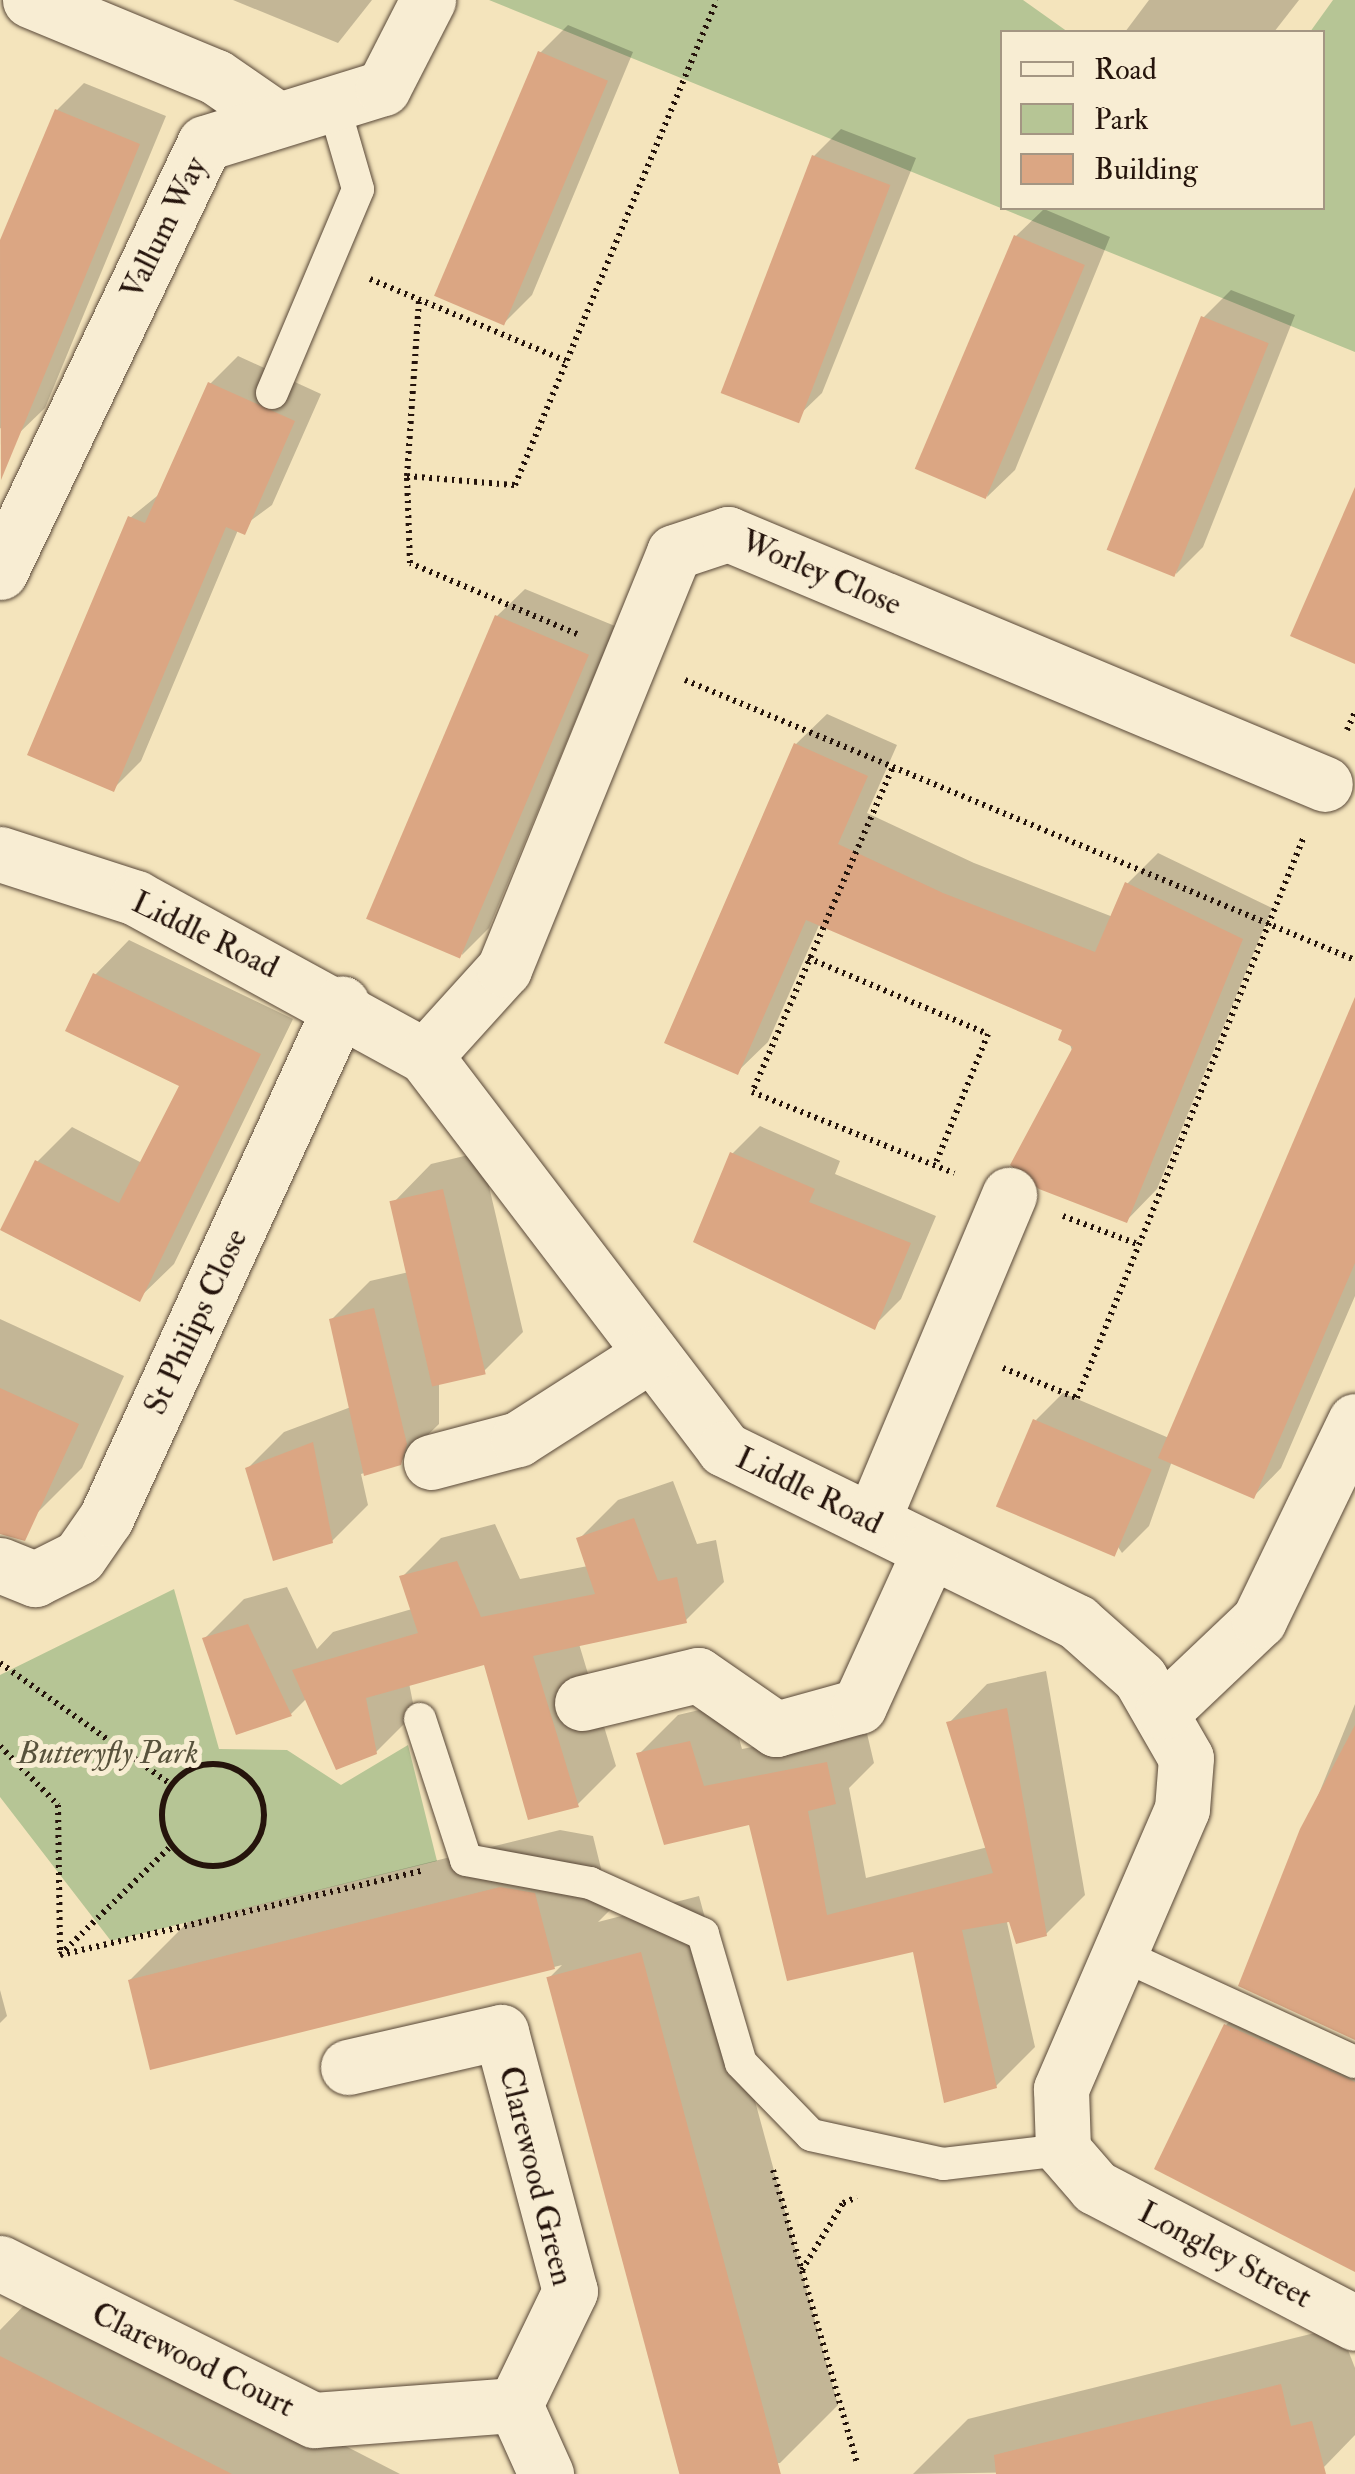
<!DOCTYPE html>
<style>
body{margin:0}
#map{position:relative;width:1355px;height:2474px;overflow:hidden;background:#f4e4bc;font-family:"IM FELL Double Pica",serif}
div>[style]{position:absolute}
.green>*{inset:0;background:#b6c595}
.shadow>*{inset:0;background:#0003}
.building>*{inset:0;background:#dba683;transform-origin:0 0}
.path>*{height:6px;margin-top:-3px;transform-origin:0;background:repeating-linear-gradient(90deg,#25140c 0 2.5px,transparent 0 7.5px)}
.path>.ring{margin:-3px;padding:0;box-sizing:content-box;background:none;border:6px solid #25140c;border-radius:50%}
.roads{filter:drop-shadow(0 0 2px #594838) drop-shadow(0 0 2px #594838)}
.service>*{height:32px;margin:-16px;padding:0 16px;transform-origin:16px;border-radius:16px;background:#f8edd3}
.minor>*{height:55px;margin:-27.5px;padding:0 27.5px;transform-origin:27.5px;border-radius:27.5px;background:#f8edd3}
span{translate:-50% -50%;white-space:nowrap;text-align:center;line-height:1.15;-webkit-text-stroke:10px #f8edd3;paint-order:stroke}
.street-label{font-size:32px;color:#25140c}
.park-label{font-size:32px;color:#58523c;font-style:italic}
.legend{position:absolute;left:1000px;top:30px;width:325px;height:180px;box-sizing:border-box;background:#f8edd3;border:2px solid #a49683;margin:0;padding:12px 18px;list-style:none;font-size:30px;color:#25140c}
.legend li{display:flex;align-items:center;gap:20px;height:50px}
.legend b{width:50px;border:2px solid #a49683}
</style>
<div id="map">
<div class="green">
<div style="clip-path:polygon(489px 0,1023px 0,1068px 32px,1002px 32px,1002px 208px,1322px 208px,1322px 32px,1310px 32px,1333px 0,1355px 0,1355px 352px)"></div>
<div style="clip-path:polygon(174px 1589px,219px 1749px,287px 1750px,341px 1785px,408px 1745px,437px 1861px,111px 1941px,0 1797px,0 1675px)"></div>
</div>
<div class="shadow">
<div style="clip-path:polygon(233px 0,372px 0,338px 43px)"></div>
<div style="clip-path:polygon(1149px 0,1299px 0,1274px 32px,1125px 32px)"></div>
<div style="clip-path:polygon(568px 25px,633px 52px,532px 295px,504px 323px,540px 53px)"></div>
<div style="clip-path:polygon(84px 83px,166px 116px,45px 408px,17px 435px,0 428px,0 248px,57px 110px)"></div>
<div style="clip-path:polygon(841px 129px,916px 158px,822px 393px,794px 420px,814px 156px)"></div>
<div style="clip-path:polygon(1044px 209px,1110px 237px,1015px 470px,987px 497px,1016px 236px)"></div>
<div style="clip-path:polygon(1231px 290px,1295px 315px,1203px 547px,1176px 574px,1203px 318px)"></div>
<div style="clip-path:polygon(238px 356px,321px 394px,272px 505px,238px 530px,141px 761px,113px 789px,130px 518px,162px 492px,210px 384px)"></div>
<div style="clip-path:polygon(525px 589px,615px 626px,489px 928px,462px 955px,497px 616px)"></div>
<div style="clip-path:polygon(827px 714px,897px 745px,867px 813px,974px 863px,1113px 917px,1127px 884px,1158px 853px,1272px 908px,1157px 1189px,1127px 1220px,1065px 1029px,820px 923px,768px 1042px,737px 1072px,796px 744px)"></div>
<div style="clip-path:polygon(129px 940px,293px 1019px,174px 1264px,139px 1298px,37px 1162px,72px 1127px,142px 1163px,182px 1085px,95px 975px)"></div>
<div style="clip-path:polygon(1355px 1013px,1355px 1296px,1281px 1468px,1254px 1496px,1172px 1461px,1149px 1526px,1122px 1553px,1036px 1420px,1063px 1393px,1169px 1438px)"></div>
<div style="clip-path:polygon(760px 1126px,840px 1161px,835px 1174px,936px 1216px,901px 1299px,874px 1326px,732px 1154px)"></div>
<div style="clip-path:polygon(481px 1152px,523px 1332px,484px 1371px,439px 1382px,439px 1424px,399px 1463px,361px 1474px,368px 1505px,332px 1541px,248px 1468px,284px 1432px,351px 1407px,331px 1320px,370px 1281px,409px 1272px,393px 1203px,431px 1164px)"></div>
<div style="clip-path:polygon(0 1319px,124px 1376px,82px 1468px,34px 1516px,0 1500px)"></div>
<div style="clip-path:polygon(673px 1481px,697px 1544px,716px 1540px,724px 1582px,686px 1620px,579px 1644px,616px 1766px,577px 1805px,485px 1662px,409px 1683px,415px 1713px,376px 1752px,307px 1698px,291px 1714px,238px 1732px,205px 1638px,244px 1599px,287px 1587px,317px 1649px,333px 1632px,412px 1609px,402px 1577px,441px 1538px,495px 1524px,520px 1579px,588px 1566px,579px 1539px,618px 1500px)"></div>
<div style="clip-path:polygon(1046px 1671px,1085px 1895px,1046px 1934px,1006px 1918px,1035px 2047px,996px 2086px,915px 1949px,789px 1978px,751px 1822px,639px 1754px,678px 1715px,729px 1703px,742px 1749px,865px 1725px,874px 1763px,849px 1788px,866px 1878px,988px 1847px,949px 1723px,987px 1684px)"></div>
<div style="clip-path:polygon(1355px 1704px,1355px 2037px,1242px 1985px)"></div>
<div style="clip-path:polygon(560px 1830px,593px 1836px,611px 1909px,598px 1922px,699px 1896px,838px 2405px,780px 2463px,684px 2474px,549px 1978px,562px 1965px,152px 2067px,130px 1980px,188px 1922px)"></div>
<div style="clip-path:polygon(0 1990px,7px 2016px,0 2023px)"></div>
<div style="clip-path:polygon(1253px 1998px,1355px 2044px,1355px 2267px,1226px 2025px)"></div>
<div style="clip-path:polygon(40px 2289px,400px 2474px,14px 2474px,0 2467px,0 2330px)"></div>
<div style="clip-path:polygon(1339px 2327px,1355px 2368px,1355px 2435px,1324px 2467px,913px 2474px,968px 2419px)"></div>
</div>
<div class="building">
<div style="left:538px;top:51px;width:76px;height:266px;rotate:23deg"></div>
<div style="clip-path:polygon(55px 109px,140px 144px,1px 480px,0 240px)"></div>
<div style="left:812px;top:155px;width:84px;height:255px;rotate:21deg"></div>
<div style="left:1014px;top:235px;width:77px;height:254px;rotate:23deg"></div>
<div style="left:1201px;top:316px;width:73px;height:252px;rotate:22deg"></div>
<div style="clip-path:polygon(208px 382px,295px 421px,245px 535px,226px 527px,114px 792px,27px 755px,128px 516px,145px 523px)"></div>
<div style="clip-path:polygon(1355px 487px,1355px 664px,1290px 636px)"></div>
<div style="left:495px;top:615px;width:102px;height:330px;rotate:23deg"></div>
<div style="clip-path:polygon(794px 743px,868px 776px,838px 844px,943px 893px,1095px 952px,1125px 882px,1243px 939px,1127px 1223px,1039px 1189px,1010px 1165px,1073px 1047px,1058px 1040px,1062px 1030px,806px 920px,738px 1075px,664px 1043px)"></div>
<div style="clip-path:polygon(93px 973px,261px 1054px,140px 1302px,0 1230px,35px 1160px,119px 1203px,179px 1086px,65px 1031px)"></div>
<div style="clip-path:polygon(1355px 997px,1355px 1263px,1254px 1499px,1158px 1458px)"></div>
<div style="clip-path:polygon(730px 1152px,815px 1189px,809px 1202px,911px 1243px,875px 1330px,693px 1242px)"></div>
<div style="left:443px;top:1189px;width:190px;height:55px;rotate:77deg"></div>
<div style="clip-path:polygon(374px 1308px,407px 1444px,401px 1465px,364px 1476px,329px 1319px)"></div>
<div style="clip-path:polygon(0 1388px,79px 1424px,25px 1541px,0 1534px)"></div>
<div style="left:1033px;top:1419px;width:129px;height:95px;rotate:23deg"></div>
<div style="clip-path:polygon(313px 1442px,333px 1543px,273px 1561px,245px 1468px)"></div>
<div style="clip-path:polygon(634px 1518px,658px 1581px,677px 1577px,687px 1623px,533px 1656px,579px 1807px,528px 1820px,484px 1665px,366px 1698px,377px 1754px,336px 1770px,292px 1670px,418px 1633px,399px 1576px,457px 1561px,481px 1617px,595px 1594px,576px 1538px)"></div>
<div style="clip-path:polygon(248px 1624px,292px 1716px,236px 1735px,202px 1638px)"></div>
<div style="clip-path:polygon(1007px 1708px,1047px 1936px,1016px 1944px,1009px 1922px,962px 1930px,997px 2088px,944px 2103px,913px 1952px,787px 1981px,749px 1825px,664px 1845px,636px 1753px,690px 1741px,704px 1786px,827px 1762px,836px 1804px,808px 1811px,827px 1915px,993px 1873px,946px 1722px)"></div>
<div style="clip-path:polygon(1355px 1725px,1355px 2040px,1238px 1986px,1300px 1829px)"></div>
<div style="clip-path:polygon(500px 1887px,535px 1893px,555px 1969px,150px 2070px,128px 1980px)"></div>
<div style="left:641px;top:1952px;width:541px;height:98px;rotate:75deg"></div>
<div style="clip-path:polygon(1224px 2024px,1355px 2082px,1355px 2272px,1154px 2169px)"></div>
<div style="clip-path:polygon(0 2356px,232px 2474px,0 2474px)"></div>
<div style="clip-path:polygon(1281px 2384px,1291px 2426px,1312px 2421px,1326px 2474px,996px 2474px,994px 2455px)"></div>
</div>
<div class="path">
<div style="left:370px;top:279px;width:212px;rotate:22.7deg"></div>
<div style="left:407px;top:476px;width:176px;rotate:-86.1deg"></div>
<div style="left:577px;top:634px;width:181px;rotate:-157deg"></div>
<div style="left:410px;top:563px;width:87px;rotate:-92deg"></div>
<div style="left:407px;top:476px;width:108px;rotate:4.8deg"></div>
<div style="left:515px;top:485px;width:525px;rotate:-67.39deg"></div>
<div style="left:685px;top:680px;width:726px;rotate:22.68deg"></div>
<div style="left:1347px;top:730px;width:20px;rotate:-66deg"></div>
<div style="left:892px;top:769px;width:352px;rotate:113.4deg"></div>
<div style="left:752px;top:1092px;width:218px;rotate:21.9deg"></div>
<div style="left:808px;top:958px;width:195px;rotate:22.9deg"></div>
<div style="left:988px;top:1034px;width:141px;rotate:112deg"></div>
<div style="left:1063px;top:1216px;width:82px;rotate:20.6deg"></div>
<div style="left:1003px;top:1368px;width:80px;rotate:22.1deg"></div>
<div style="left:1077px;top:1398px;width:603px;rotate:-67.99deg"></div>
<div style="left:0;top:1663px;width:209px;rotate:35.4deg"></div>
<div style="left:0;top:1746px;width:83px;rotate:45.5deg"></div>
<div style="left:58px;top:1805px;width:150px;rotate:89.2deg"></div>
<div style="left:60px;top:1955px;width:154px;rotate:-44.5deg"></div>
<div class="ring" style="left:162px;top:1764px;width:96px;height:96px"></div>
<div style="left:60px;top:1955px;width:371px;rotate:-13.1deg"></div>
<div style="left:773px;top:2170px;width:304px;rotate:74deg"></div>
<div style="left:802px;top:2270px;width:79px;rotate:-58.5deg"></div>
<div style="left:843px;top:2203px;width:15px;rotate:-23deg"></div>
</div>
<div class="roads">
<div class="service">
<div style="left:272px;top:393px;width:221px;rotate:-67.1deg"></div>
<div style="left:358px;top:189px;width:82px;rotate:-106.2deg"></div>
<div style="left:420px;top:1719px;width:148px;rotate:71.9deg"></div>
<div style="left:466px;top:1860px;width:126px;rotate:10.5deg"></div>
<div style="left:590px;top:1883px;width:124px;rotate:24.3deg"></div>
<div style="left:703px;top:1934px;width:134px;rotate:73.6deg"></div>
<div style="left:741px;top:2063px;width:100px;rotate:45.8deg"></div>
<div style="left:811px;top:2135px;width:135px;rotate:12.4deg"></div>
<div style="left:943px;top:2164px;width:121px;rotate:-6.7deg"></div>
<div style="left:1122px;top:1955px;width:256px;rotate:24.7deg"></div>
</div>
<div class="minor">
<div style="left:30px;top:0;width:201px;rotate:22.5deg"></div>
<div style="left:216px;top:77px;width:70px;rotate:34.6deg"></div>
<div style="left:0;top:572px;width:475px;rotate:-64.5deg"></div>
<div style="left:205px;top:143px;width:186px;rotate:-17.2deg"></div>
<div style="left:383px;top:88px;width:99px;rotate:-62.9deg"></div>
<div style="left:0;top:854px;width:143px;rotate:17.9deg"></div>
<div style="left:136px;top:898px;width:329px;rotate:28.7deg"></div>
<div style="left:425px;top:1056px;width:494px;rotate:52.7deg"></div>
<div style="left:724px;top:1449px;width:393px;rotate:26.1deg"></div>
<div style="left:1077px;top:1622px;width:84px;rotate:41.6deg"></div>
<div style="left:1140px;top:1678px;width:92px;rotate:60.1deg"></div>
<div style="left:1186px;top:1758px;width:51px;rotate:94.5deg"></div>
<div style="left:1182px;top:1809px;width:305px;rotate:113.4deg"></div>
<div style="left:1061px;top:2089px;width:61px;rotate:88.1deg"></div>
<div style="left:1063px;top:2150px;width:49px;rotate:49.1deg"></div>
<div style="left:1095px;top:2187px;width:293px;rotate:27.6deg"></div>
<div style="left:425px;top:1056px;width:118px;rotate:-47.8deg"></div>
<div style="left:504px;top:969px;width:450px;rotate:-67.8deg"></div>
<div style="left:674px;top:552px;width:57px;rotate:-18.4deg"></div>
<div style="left:728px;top:534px;width:647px;rotate:22.72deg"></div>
<div style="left:431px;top:1462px;width:90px;rotate:-14.8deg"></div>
<div style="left:518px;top:1439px;width:158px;rotate:-32.6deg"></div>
<div style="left:872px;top:1521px;width:354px;rotate:-67.2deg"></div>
<div style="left:0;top:1565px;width:38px;rotate:22deg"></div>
<div style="left:35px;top:1579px;width:49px;rotate:-26.6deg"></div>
<div style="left:79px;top:1557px;width:47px;rotate:-55.3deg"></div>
<div style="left:106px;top:1518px;width:566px;rotate:-65.38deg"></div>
<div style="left:582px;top:1703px;width:119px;rotate:-13.6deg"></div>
<div style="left:698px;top:1675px;width:95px;rotate:34.7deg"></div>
<div style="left:776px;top:1729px;width:86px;rotate:-15.5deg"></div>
<div style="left:859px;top:1706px;width:171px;rotate:-65.5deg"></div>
<div style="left:1163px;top:1711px;width:132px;rotate:-43.5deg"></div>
<div style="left:1259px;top:1620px;width:221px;rotate:-64.2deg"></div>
<div style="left:348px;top:2067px;width:157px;rotate:-12.9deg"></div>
<div style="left:501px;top:2032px;width:268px;rotate:75.1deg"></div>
<div style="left:570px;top:2291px;width:127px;rotate:115.8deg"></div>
<div style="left:0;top:2263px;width:351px;rotate:26.6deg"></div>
<div style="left:314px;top:2420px;width:202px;rotate:-4.3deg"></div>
<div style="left:515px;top:2405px;width:76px;rotate:65.8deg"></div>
</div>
</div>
<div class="street-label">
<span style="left:164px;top:228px;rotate:-64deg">Vallum Way</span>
<span style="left:821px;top:573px;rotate:23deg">Worley Close</span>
<span style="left:205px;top:935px;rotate:26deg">Liddle Road</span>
<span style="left:196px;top:1322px;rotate:-65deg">St Philips Close</span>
<span style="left:809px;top:1491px;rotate:26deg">Liddle Road</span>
<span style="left:536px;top:2176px;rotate:76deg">Clarewood Green</span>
<span style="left:1225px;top:2255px;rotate:28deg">Longley Street</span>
<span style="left:193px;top:2360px;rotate:26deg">Clarewood Court</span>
</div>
<div class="park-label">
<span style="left:108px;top:1753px">Butteryfly Park</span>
</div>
<ul class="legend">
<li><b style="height:12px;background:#f8edd3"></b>Road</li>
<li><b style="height:28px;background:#b6c595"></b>Park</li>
<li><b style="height:28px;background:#dba683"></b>Building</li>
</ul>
</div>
